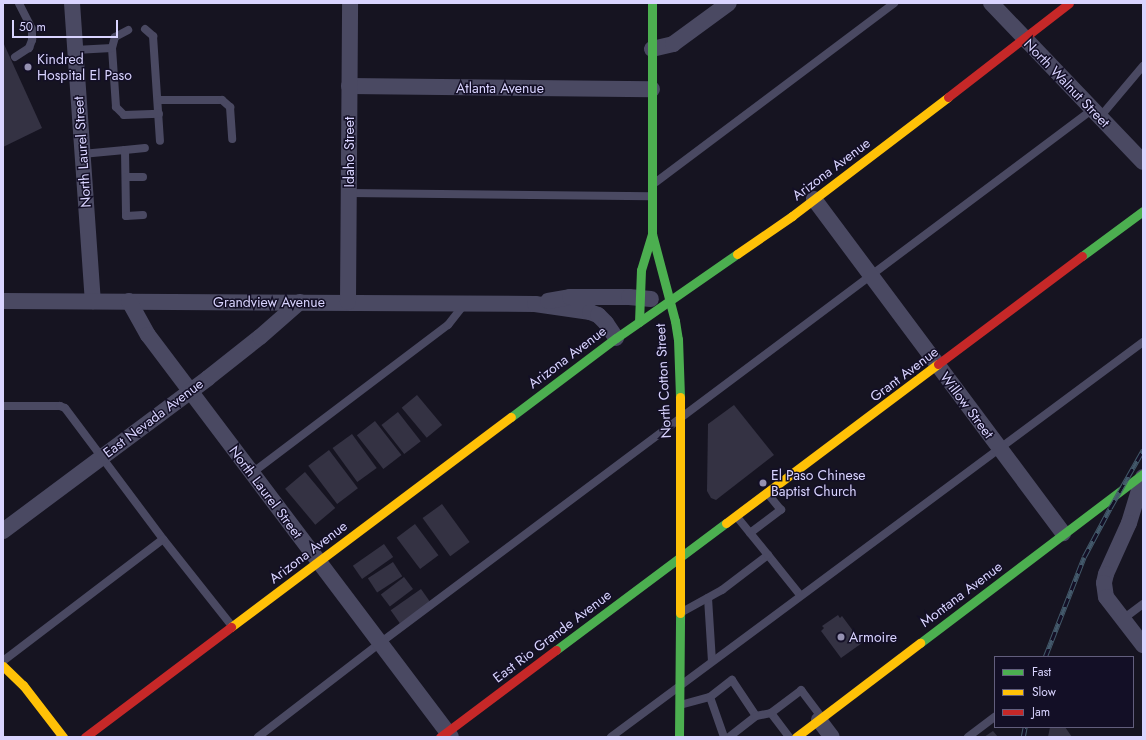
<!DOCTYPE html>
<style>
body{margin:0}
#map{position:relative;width:1146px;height:740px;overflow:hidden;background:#161421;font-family:Jost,sans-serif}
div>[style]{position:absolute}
.building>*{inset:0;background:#343243;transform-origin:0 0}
.lane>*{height:8px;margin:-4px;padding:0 4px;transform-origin:4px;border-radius:4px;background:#4a4962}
.street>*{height:16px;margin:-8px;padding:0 8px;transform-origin:8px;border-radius:8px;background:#4a4962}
.fast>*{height:9px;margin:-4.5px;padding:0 4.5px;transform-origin:4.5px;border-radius:4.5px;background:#4caf50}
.slow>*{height:9px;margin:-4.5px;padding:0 4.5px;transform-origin:4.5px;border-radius:4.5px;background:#ffc107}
.jam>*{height:9px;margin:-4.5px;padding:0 4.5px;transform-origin:4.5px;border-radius:4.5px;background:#c62828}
.rail>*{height:4.5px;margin-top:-2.25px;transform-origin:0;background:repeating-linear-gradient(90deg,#130f26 0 9px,#43596b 0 18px);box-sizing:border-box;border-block:1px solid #43596b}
.dots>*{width:11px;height:11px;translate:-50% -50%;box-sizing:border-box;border:2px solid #130f26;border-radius:50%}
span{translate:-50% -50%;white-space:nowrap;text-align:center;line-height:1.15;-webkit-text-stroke:3px #130f26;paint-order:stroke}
.poi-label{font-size:14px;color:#d9d4ff}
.left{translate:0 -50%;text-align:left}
.street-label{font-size:14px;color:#d9d4ff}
.frame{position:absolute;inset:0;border:4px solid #d9d4ff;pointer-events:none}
.legend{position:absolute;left:994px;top:656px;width:140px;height:72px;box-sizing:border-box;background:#130f26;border:1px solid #625e7d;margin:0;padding:5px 7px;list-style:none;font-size:12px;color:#d9d4ff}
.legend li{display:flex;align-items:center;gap:8px;height:20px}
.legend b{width:20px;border:1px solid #625e7d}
.scale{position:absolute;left:12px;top:20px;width:106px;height:18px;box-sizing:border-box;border:2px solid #d9d4ff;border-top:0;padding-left:5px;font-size:12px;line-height:14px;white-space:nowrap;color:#d9d4ff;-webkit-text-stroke:3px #130f26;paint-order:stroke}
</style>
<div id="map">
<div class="building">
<div style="clip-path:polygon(3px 42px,42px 128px,3px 147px)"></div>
<div style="left:417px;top:395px;width:39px;height:20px;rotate:50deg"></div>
<div style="clip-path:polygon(734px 405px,774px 455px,716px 500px,711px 498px,707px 491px,708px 424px)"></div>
<div style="left:398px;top:412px;width:37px;height:21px;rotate:52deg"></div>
<div style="left:375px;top:421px;width:43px;height:23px;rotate:52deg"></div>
<div style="left:352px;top:434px;width:42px;height:24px;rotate:54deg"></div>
<div style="left:329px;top:450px;width:48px;height:26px;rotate:53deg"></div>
<div style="left:305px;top:472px;width:47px;height:26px;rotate:50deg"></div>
<div style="left:442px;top:504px;width:47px;height:24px;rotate:54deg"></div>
<div style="left:415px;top:524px;width:39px;height:23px;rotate:53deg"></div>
<div style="left:384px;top:544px;width:16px;height:38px;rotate:55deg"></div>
<div style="left:393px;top:562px;width:17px;height:30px;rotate:57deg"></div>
<div style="left:404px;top:577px;width:15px;height:29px;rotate:53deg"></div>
<div style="left:421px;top:589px;width:16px;height:37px;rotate:55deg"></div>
<div style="clip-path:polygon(838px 615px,840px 618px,842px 616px,862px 643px,841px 658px,821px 631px,824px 628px,822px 626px)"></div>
<div style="clip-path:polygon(1050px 727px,1065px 727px,1072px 737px,1048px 737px)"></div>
<div style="clip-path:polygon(993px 731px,998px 737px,984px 737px)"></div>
</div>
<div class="lane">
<div style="left:145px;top:29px;width:11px;rotate:41deg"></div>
<div style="left:153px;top:36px;width:105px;rotate:86.2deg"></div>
<div style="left:112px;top:48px;width:59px;rotate:86.1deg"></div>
<div style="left:116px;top:107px;width:11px;rotate:45deg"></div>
<div style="left:124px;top:115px;width:35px;rotate:-2deg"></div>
<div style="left:75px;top:50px;width:37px;rotate:-3deg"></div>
<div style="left:112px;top:48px;width:11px;rotate:-75deg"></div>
<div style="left:115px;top:37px;width:15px;rotate:-28deg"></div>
<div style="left:15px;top:57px;width:17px;rotate:-33deg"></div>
<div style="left:29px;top:48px;width:9px;rotate:-69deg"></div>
<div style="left:32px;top:40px;width:11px;rotate:-90deg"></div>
<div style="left:32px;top:29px;width:29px;rotate:-117deg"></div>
<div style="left:158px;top:100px;width:64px"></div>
<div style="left:222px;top:100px;width:11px;rotate:41deg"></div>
<div style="left:230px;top:107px;width:32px;rotate:86deg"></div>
<div style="left:1100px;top:117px;width:67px;rotate:-49.9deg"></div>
<div style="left:125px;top:150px;width:20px;rotate:-6deg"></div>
<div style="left:82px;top:154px;width:43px;rotate:-5.3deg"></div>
<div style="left:125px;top:150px;width:66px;rotate:89.1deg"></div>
<div style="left:126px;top:216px;width:17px;rotate:-3deg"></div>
<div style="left:126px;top:177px;width:17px"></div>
<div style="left:656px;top:182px;width:298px;rotate:-36.9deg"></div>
<div style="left:349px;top:193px;width:302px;rotate:0.6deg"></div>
<div style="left:3px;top:406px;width:57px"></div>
<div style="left:60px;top:406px;width:5px;rotate:22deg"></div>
<div style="left:65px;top:408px;width:164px;rotate:53.2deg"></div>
<div style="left:163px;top:539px;width:111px;rotate:51.6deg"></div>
<div style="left:252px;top:473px;width:246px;rotate:-37.1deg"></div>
<div style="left:448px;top:325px;width:28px;rotate:-52deg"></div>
<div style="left:750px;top:533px;width:39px;rotate:-37deg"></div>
<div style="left:781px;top:510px;width:22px;rotate:-129deg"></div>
<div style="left:768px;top:555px;width:51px;rotate:51.3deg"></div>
<div style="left:708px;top:598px;width:63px;rotate:86.4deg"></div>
<div style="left:682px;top:612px;width:46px;rotate:-28.8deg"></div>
<div style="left:722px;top:590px;width:58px;rotate:-37.3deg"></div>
<div style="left:768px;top:555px;width:49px;rotate:-129.2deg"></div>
<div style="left:1123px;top:619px;width:25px;rotate:-37deg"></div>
<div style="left:3px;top:661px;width:201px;rotate:-37.3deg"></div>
<div style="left:710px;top:697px;width:42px;rotate:70.7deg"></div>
<div style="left:680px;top:705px;width:31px;rotate:-15deg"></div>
<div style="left:710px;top:697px;width:28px;rotate:-38deg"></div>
<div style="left:732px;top:680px;width:43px;rotate:56.3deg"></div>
<div style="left:756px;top:716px;width:34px;rotate:142deg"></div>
<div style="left:771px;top:713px;width:30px;rotate:53deg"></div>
<div style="left:756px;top:716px;width:15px;rotate:-11deg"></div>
<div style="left:771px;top:713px;width:38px;rotate:-37deg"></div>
<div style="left:801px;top:690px;width:34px;rotate:53deg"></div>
<div style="left:258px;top:737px;width:154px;rotate:-37.6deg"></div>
<div style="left:380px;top:643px;width:891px;rotate:-36.83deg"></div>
<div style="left:611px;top:737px;width:663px;rotate:-36.59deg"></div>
<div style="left:968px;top:737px;width:34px;rotate:-37deg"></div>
</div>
<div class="street">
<div style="left:72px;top:3px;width:299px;rotate:86deg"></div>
<div style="left:991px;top:3px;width:220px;rotate:46.3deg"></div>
<div style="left:652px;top:49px;width:22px;rotate:-13deg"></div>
<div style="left:673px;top:44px;width:69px;rotate:-36.2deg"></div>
<div style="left:349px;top:86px;width:303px;rotate:0.6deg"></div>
<div style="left:814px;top:199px;width:417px;rotate:53.3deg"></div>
<div style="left:3px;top:301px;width:532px;rotate:0.32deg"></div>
<div style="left:535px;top:304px;width:56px;rotate:8.3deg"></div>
<div style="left:590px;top:312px;width:9px;rotate:21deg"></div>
<div style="left:598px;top:315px;width:11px;rotate:45deg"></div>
<div style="left:606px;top:323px;width:18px;rotate:56deg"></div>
<div style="left:129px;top:301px;width:39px;rotate:61deg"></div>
<div style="left:148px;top:335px;width:503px;rotate:52.99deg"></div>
<div style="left:548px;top:301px;width:22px;rotate:-10deg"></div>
<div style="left:570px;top:297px;width:59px"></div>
<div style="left:629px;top:297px;width:22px;rotate:5deg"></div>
<div style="left:348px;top:302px;width:299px;rotate:-89.6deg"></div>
<div style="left:1143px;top:477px;width:48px;rotate:106.9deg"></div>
<div style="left:1129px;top:523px;width:56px;rotate:114.3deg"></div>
<div style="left:1106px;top:574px;width:9px;rotate:103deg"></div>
<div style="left:1104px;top:583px;width:14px;rotate:82deg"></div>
<div style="left:1106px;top:597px;width:61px;rotate:52.4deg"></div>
<div style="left:3px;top:531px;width:256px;rotate:-36.7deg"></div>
<div style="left:208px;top:378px;width:66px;rotate:-38.3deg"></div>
<div style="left:260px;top:337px;width:53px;rotate:-41.2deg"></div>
<div style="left:819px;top:720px;width:21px;rotate:53deg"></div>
</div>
<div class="fast">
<div style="left:652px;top:3px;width:231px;rotate:90deg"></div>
<div style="left:652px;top:234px;width:90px;rotate:75.2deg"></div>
<div style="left:675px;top:321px;width:18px;rotate:81deg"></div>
<div style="left:678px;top:339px;width:58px;rotate:88deg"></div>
<div style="left:1082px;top:256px;width:76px;rotate:-36.4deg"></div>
<div style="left:639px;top:322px;width:52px;rotate:-87.8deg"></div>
<div style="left:641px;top:270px;width:38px;rotate:-73deg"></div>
<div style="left:511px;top:417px;width:131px;rotate:-37deg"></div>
<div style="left:616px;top:338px;width:147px;rotate:-34.8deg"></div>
<div style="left:920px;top:643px;width:280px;rotate:-37.2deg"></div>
<div style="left:556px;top:650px;width:212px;rotate:-36.8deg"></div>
<div style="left:679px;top:737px;width:124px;rotate:-89.5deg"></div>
</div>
<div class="slow">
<div style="left:737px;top:254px;width:67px;rotate:-34.6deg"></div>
<div style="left:792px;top:216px;width:196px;rotate:-37.3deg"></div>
<div style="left:726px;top:523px;width:265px;rotate:-36.9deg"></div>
<div style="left:680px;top:613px;width:216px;rotate:-90deg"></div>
<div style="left:231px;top:627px;width:350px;rotate:-36.9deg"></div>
<div style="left:3px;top:666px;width:28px;rotate:44deg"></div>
<div style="left:23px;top:685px;width:66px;rotate:52.4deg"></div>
<div style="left:796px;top:737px;width:156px;rotate:-37.2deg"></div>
</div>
<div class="jam">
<div style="left:948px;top:97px;width:153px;rotate:-37.8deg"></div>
<div style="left:938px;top:364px;width:180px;rotate:-36.9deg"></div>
<div style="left:85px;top:737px;width:183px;rotate:-37deg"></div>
<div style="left:440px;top:737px;width:145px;rotate:-36.9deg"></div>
</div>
<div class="rail">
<div style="left:1045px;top:657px;width:107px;rotate:-68.7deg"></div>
<div style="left:1084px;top:557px;width:55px;rotate:-62deg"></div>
<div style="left:1110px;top:508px;width:67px;rotate:-60.4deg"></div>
<div style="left:1023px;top:737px;width:10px;rotate:-79deg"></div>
</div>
<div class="dots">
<div style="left:28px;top:67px;background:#9591b1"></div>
<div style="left:763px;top:483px;background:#9591b1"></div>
<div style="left:841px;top:637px;background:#9591b1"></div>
</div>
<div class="poi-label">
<span class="left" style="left:37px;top:67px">Kindred<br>Hospital El Paso</span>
<span class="left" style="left:771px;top:483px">El Paso Chinese<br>Baptist Church</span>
<span class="left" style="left:849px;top:637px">Armoire</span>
</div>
<div class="street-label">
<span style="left:1067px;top:83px;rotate:46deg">North Walnut Street</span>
<span style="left:500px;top:88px">Atlanta Avenue</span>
<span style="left:82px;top:152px;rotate:-94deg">North Laurel Street</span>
<span style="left:349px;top:152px;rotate:-90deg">Idaho Street</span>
<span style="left:831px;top:169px;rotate:-37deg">Arizona Avenue</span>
<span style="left:269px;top:302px">Grandview Avenue</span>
<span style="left:567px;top:357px;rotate:-37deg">Arizona Avenue</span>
<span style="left:904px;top:374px;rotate:-37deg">Grant Avenue</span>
<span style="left:663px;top:381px;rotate:-93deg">North Cotton Street</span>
<span style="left:967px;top:405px;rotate:53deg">Willow Street</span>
<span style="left:153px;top:418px;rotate:-37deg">East Nevada Avenue</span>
<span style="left:266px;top:492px;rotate:53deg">North Laurel Street</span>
<span style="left:308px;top:552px;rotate:-37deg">Arizona Avenue</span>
<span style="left:961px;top:594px;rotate:-37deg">Montana Avenue</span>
<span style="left:552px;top:636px;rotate:-37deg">East Rio Grande Avenue</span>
</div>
<div class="frame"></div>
<ul class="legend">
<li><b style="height:5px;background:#4caf50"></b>Fast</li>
<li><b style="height:5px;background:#ffc107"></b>Slow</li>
<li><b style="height:5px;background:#c62828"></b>Jam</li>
</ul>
<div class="scale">50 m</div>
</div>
